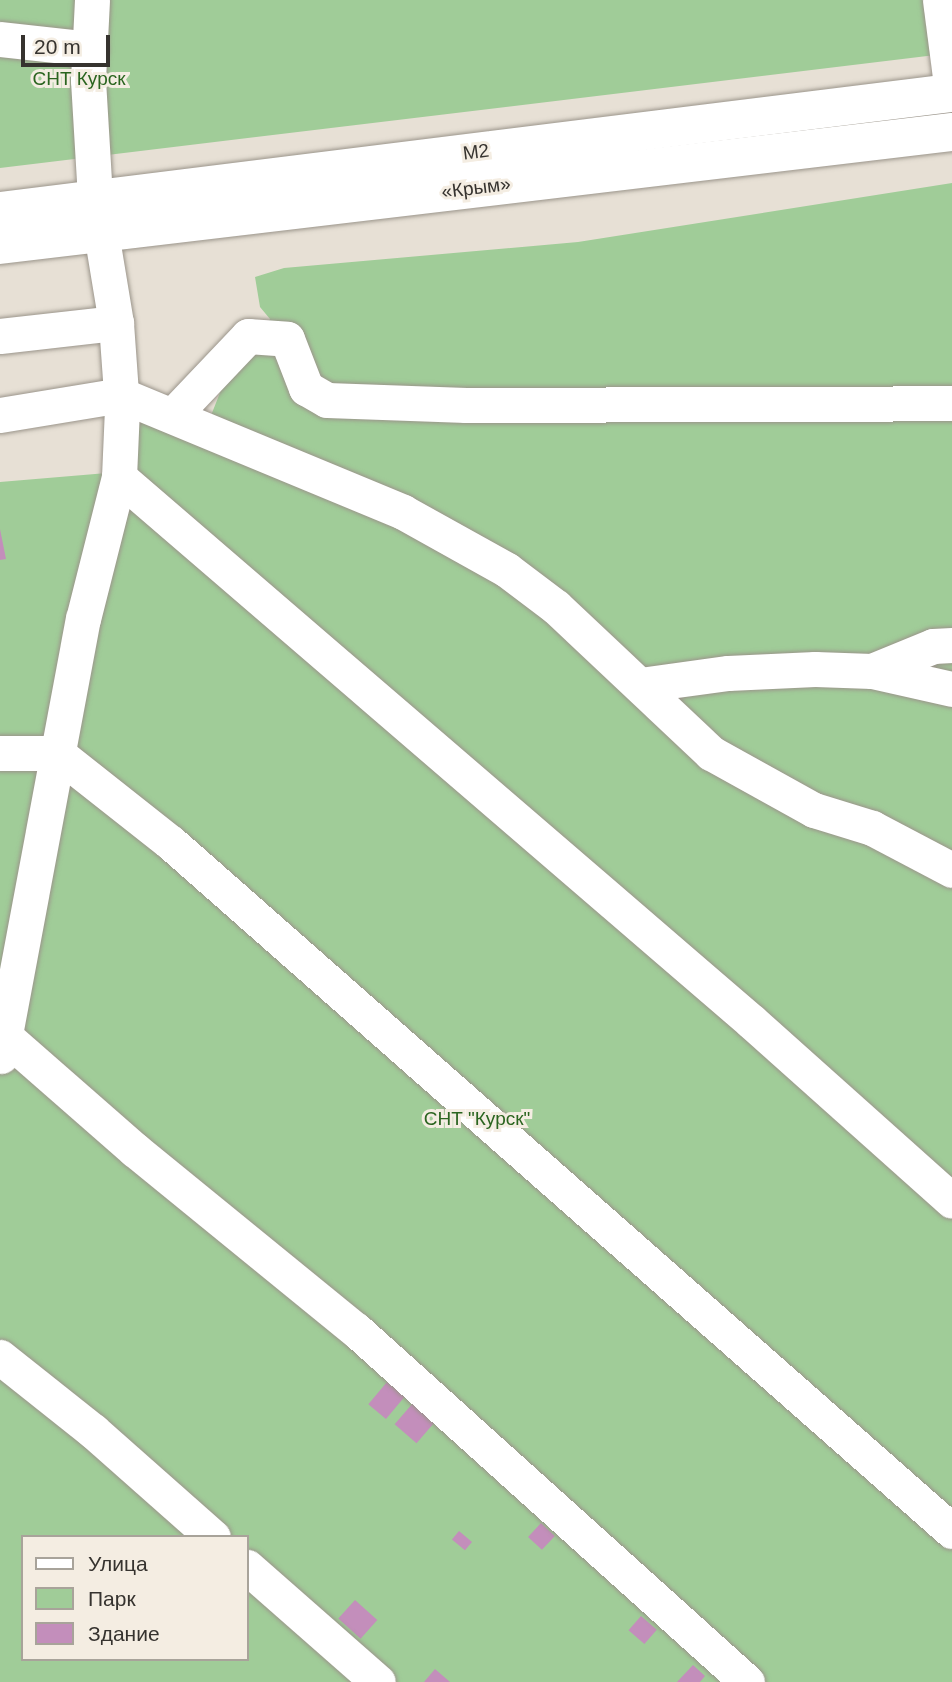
<!DOCTYPE html>
<meta charset="utf-8">
<style>
body{margin:0}
#map{position:relative;width:952px;height:1682px;overflow:hidden;background:#e7e0d5;font-family:Arial,sans-serif}
div>[style]{position:absolute}
.green>*{inset:0;background:#a0cc98}
.building>*{inset:0;background:#c38ebb;transform-origin:0 0}
.roads{filter:drop-shadow(0 0 2px #9b958b) drop-shadow(0 0 2px #9b958b)}
.minor>*{height:35px;margin:-17.5px;padding:0 17.5px;transform-origin:17.5px;border-radius:17.5px;background:#fff}
.highway>*{height:38px;margin:-19px;padding:0 19px;transform-origin:19px;border-radius:19px;background:#fff}
span{translate:-50% -50%;white-space:nowrap;text-align:center;line-height:1.15;-webkit-text-stroke:6px #f4ede2;paint-order:stroke}
.park-label{font-size:19px;color:#2b6520}
.street-label{font-size:19px;color:#36332f}
.legend{position:absolute;left:21px;top:1535px;width:228px;height:126px;box-sizing:border-box;background:#f4ede2;border:2px solid #a8a39a;margin:0;padding:9px 12px;list-style:none;font-size:21px;color:#36332f}
.legend li{display:flex;align-items:center;gap:14px;height:35px}
.legend b{width:35px;border:2px solid #a8a39a}
.scale{position:absolute;left:21px;top:35px;width:89px;height:32px;box-sizing:border-box;border:4px solid #36332f;border-top:0;padding-left:9px;font-size:21px;line-height:24px;white-space:nowrap;color:#36332f;-webkit-text-stroke:5px #f4ede2;paint-order:stroke}
</style>
<div id="map">
<div class="green">
<div style="clip-path:polygon(0 0,952px 0,952px 53px,0 168px)"></div>
<div style="clip-path:polygon(evenodd,952px 183px,952px 1682px,0 1682px,0 482px,107px 473px,137px 411px,210px 418px,225px 380px,249px 355px,270px 319px,260px 307px,255px 277px,284px 268px,578px 242px,952px 183px,23px 1537px,247px 1537px,247px 1659px,23px 1659px,23px 1537px)"></div>
</div>
<div class="building">
<div style="clip-path:polygon(0 529px,6px 559px,0 560px)"></div>
<div style="left:387px;top:1382px;width:23px;height:29px;rotate:40deg"></div>
<div style="left:413px;top:1403px;width:29px;height:28px;rotate:41deg"></div>
<div style="left:541px;top:1523px;width:19px;height:19px;rotate:43deg"></div>
<div style="left:459px;top:1531px;width:17px;height:11px;rotate:40deg"></div>
<div style="left:355px;top:1600px;width:30px;height:25px;rotate:42deg"></div>
<div style="left:641px;top:1616px;width:21px;height:19px;rotate:41deg"></div>
<div style="clip-path:polygon(693px 1665px,705px 1676px,700px 1682px,677px 1682px)"></div>
<div style="clip-path:polygon(435px 1669px,450px 1682px,424px 1682px)"></div>
</div>
<div class="roads">
<div class="minor">
<div style="left:92px;top:0;width:80px;rotate:92.9deg"></div>
<div style="left:88px;top:80px;width:119px;rotate:86.6deg"></div>
<div style="left:940px;top:0;width:94px;rotate:82.6deg"></div>
<div style="left:0;top:39px;width:91px;rotate:6.3deg"></div>
<div style="left:0;top:336px;width:117px;rotate:-6.4deg"></div>
<div style="left:0;top:415px;width:123px;rotate:-9.4deg"></div>
<div style="left:121px;top:395px;width:305px;rotate:22.5deg"></div>
<div style="left:403px;top:512px;width:119px;rotate:29.1deg"></div>
<div style="left:507px;top:570px;width:61px;rotate:37.1deg"></div>
<div style="left:556px;top:607px;width:213px;rotate:43.3deg"></div>
<div style="left:711px;top:753px;width:118px;rotate:29deg"></div>
<div style="left:814px;top:810px;width:61px;rotate:17.2deg"></div>
<div style="left:872px;top:828px;width:90px;rotate:27.7deg"></div>
<div style="left:173px;top:415px;width:109px;rotate:-46.5deg"></div>
<div style="left:248px;top:336px;width:39px;rotate:4deg"></div>
<div style="left:287px;top:339px;width:53px;rotate:68.8deg"></div>
<div style="left:306px;top:388px;width:24px;rotate:30deg"></div>
<div style="left:327px;top:400px;width:139px;rotate:2.1deg"></div>
<div style="left:466px;top:405px;width:486px;rotate:-0.2deg"></div>
<div style="left:119px;top:477px;width:835px;rotate:40.73deg"></div>
<div style="left:752px;top:1022px;width:268px;rotate:41.8deg"></div>
<div style="left:872px;top:671px;width:66px;rotate:-22.3deg"></div>
<div style="left:933px;top:646px;width:19px;rotate:-3deg"></div>
<div style="left:640px;top:685px;width:89px;rotate:-7.8deg"></div>
<div style="left:728px;top:673px;width:87px;rotate:-2.6deg"></div>
<div style="left:815px;top:669px;width:57px;rotate:2deg"></div>
<div style="left:872px;top:671px;width:82px;rotate:12.7deg"></div>
<div style="left:0;top:753px;width:57px"></div>
<div style="left:57px;top:753px;width:145px;rotate:38.3deg"></div>
<div style="left:171px;top:843px;width:1041px;rotate:41.38deg"></div>
<div style="left:0;top:1032px;width:179px;rotate:41.2deg"></div>
<div style="left:135px;top:1150px;width:285px;rotate:39.2deg"></div>
<div style="left:356px;top:1330px;width:526px;rotate:42deg"></div>
<div style="left:1px;top:1056px;width:445px;rotate:-79.4deg"></div>
<div style="left:83px;top:619px;width:146px;rotate:-75.8deg"></div>
<div style="left:119px;top:477px;width:70px;rotate:-87.5deg"></div>
<div style="left:122px;top:407px;width:84px;rotate:-94.1deg"></div>
<div style="left:116px;top:323px;width:92px;rotate:-99.4deg"></div>
<div style="left:0;top:1357px;width:119px;rotate:38.5deg"></div>
<div style="left:93px;top:1431px;width:160px;rotate:41.5deg"></div>
<div style="left:247px;top:1567px;width:174px;rotate:41.3deg"></div>
</div>
<div class="highway">
<div style="left:0;top:211px;width:959px;rotate:-7.07deg"></div>
<div style="left:0;top:245px;width:959px;rotate:-6.77deg"></div>
</div>
</div>
<div class="park-label">
<span style="left:79px;top:79px">СНТ Курск</span>
<span style="left:477px;top:1119px">СНТ "Курск"</span>
</div>
<div class="street-label">
<span style="left:476px;top:152px;rotate:-7deg">М2</span>
<span style="left:476px;top:188px;rotate:-7deg">«Крым»</span>
</div>
<ul class="legend">
<li><b style="height:9px;background:#fff"></b>Улица</li>
<li><b style="height:19px;background:#a0cc98"></b>Парк</li>
<li><b style="height:19px;background:#c38ebb"></b>Здание</li>
</ul>
<div class="scale">20 m</div>
</div>
